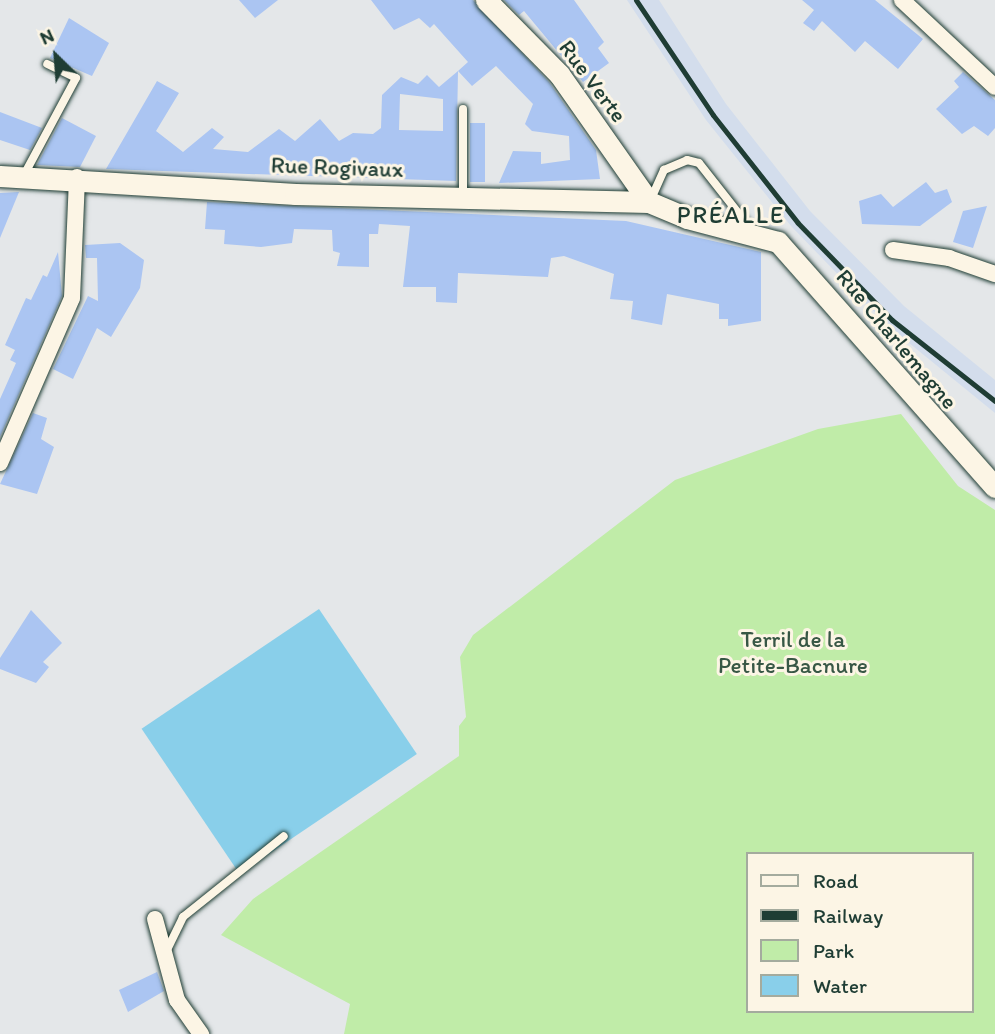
<!DOCTYPE html>
<meta charset="utf-8">
<style>
body{margin:0}
#map{position:relative;width:995px;height:1034px;overflow:hidden;background:#e4e7e9;font-family:Itim,sans-serif}
div>[style]{position:absolute}
.built>*{inset:0;background:#d3ddec}
.green>*{inset:0;background:#c0eca8}
.water>*{inset:0;background:#89cfea;transform-origin:0 0}
.building>*{inset:0;background:#abc5f2;transform-origin:0 0}
.roads{filter:drop-shadow(0 0 2px #1f3d34) drop-shadow(0 0 2px #1f3d34)}
.lane>*{height:8px;margin:-4px;padding:0 4px;transform-origin:4px;border-radius:4px;background:#fcf5e5}
.street>*{height:16px;margin:-8px;padding:0 8px;transform-origin:8px;border-radius:8px;background:#fcf5e5}
.secondary>*{height:21px;margin:-10.5px;padding:0 10.5px;transform-origin:10.5px;border-radius:10.5px;background:#fcf5e5}
.rail>*{height:5px;margin:-2.5px;padding:0 2.5px;transform-origin:2.5px;border-radius:2.5px;background:#1f3d34}
span{translate:-50% -50%;white-space:nowrap;text-align:center;line-height:1.15;-webkit-text-stroke:6px #fcf5e5;paint-order:stroke}
.street-label{font-size:23px;color:#1f3d34}
.park-label{font-size:23px;color:#375745}
.neighbourhood-label{font-size:24px;color:#1f3d34;letter-spacing:2px}
.legend{position:absolute;left:746px;top:852px;width:228px;height:161px;box-sizing:border-box;background:#fcf5e5;border:2px solid #a4ab9e;margin:0;padding:9px 12px;list-style:none;font-size:21px;color:#1f3d34}
.legend li{display:flex;align-items:center;gap:14px;height:35px}
.legend b{width:35px;border:2px solid #a4ab9e}
.north{position:absolute;left:21px;top:21px;width:70px;height:70px;-webkit-text-stroke:5px #fcf5e5;paint-order:stroke;rotate:335deg;font-size:19px;font-weight:700;line-height:28px;text-align:center;color:#1f3d34}
.north::after{content:'';display:block;margin:auto;width:24px;height:32px;background:#1f3d34;clip-path:polygon(50% 0,100% 100%,50% 72%,0 100%)}
</style>
<div id="map">
<div class="built">
<div style="clip-path:polygon(627px 0,659px 0,726px 104px,810px 211px,904px 306px,995px 380px,995px 413px,887px 325px,791px 226px,706px 120px)"></div>
</div>
<div class="green">
<div style="clip-path:polygon(evenodd,901px 414px,958px 486px,995px 510px,995px 1034px,344px 1034px,350px 1004px,221px 935px,253px 899px,459px 756px,459px 726px,466px 717px,460px 657px,473px 635px,675px 480px,818px 429px,901px 414px,748px 854px,972px 854px,972px 1011px,748px 1011px,748px 854px)"></div>
</div>
<div class="water">
<div style="left:319px;top:609px;width:175px;height:214px;rotate:56deg"></div>
</div>
<div class="building">
<div style="clip-path:polygon(239px 0,278px 0,255px 18px)"></div>
<div style="clip-path:polygon(371px 0,473px 0,549px 82px,596px 150px,600px 179px,499px 183px,513px 151px,541px 152px,541px 164px,570px 160px,569px 136px,532px 131px,525px 124px,533px 104px,496px 66px,472px 86px,458px 71px,468px 62px,434px 24px,430px 28px,419px 18px,394px 30px)"></div>
<div style="clip-path:polygon(504px 0,574px 0,604px 42px,598px 48px,609px 63px,583px 82px,524px 11px,519px 15px)"></div>
<div style="clip-path:polygon(802px 0,875px 0,923px 39px,898px 69px,865px 41px,855px 52px,822px 21px,814px 31px,803px 23px,814px 10px)"></div>
<div style="clip-path:polygon(69px 18px,109px 43px,92px 76px,50px 58px)"></div>
<div style="clip-path:polygon(evenodd,458px 71px,456px 181px,106px 169px,157px 81px,179px 93px,156px 131px,183px 152px,212px 128px,224px 137px,213px 149px,248px 152px,279px 129px,295px 141px,320px 119px,339px 141px,353px 133px,373px 134px,381px 128px,382px 95px,401px 77px,418px 84px,427px 75px,439px 87px,458px 71px,400px 94px,443px 99px,443px 131px,399px 130px,400px 94px)"></div>
<div style="clip-path:polygon(963px 72px,995px 100px,995px 128px,988px 136px,974px 126px,962px 134px,936px 109px,959px 87px,954px 81px)"></div>
<div style="clip-path:polygon(0 112px,42px 128px,30px 150px,0 140px)"></div>
<div style="clip-path:polygon(62px 118px,96px 136px,80px 167px,37px 165px)"></div>
<div style="left:485px;top:123px;width:59px;height:15px;rotate:90deg"></div>
<div style="clip-path:polygon(926px 182px,935px 193px,947px 189px,952px 202px,920px 226px,862px 224px,859px 201px,881px 194px,893px 207px)"></div>
<div style="clip-path:polygon(19px 192px,0 238px,0 193px)"></div>
<div style="clip-path:polygon(207px 202px,626px 221px,761px 252px,761px 321px,728px 326px,728px 319px,719px 319px,719px 304px,667px 294px,662px 325px,631px 319px,633px 301px,610px 299px,614px 274px,564px 256px,551px 258px,548px 277px,458px 273px,457px 303px,436px 302px,436px 287px,403px 287px,410px 226px,379px 224px,378px 234px,369px 234px,369px 267px,337px 266px,340px 253px,333px 251px,332px 230px,294px 229px,292px 243px,261px 247px,224px 244px,225px 230px,205px 229px)"></div>
<div style="clip-path:polygon(987px 206px,973px 248px,953px 242px,963px 211px)"></div>
<div style="clip-path:polygon(120px 243px,144px 260px,140px 288px,111px 337px,97px 328px,73px 379px,53px 369px,88px 296px,98px 301px,97px 258px,86px 258px,85px 245px)"></div>
<div style="clip-path:polygon(58px 252px,62px 296px,0 437px,0 399px,16px 363px,10px 360px,15px 350px,5px 345px,26px 298px,31px 300px,43px 275px,47px 277px)"></div>
<div style="clip-path:polygon(33px 413px,47px 418px,41px 439px,54px 447px,37px 494px,0 484px)"></div>
<div style="clip-path:polygon(31px 610px,62px 643px,43px 662px,49px 667px,36px 683px,0 669px,0 658px)"></div>
<div style="clip-path:polygon(157px 972px,164px 991px,128px 1012px,119px 990px)"></div>
</div>
<div class="roads">
<div class="lane">
<div style="left:463px;top:109px;width:88px;rotate:90deg"></div>
<div style="left:24px;top:175px;width:110px;rotate:-61.8deg"></div>
<div style="left:76px;top:78px;width:32px;rotate:-154deg"></div>
<div style="left:651px;top:199px;width:32px;rotate:-66deg"></div>
<div style="left:664px;top:170px;width:25px;rotate:-23deg"></div>
<div style="left:687px;top:160px;width:12px;rotate:14deg"></div>
<div style="left:699px;top:163px;width:89px;rotate:51.8deg"></div>
<div style="left:166px;top:952px;width:39px;rotate:-64deg"></div>
<div style="left:183px;top:917px;width:129px;rotate:-38.7deg"></div>
</div>
<div class="street">
<div style="left:902px;top:0;width:127px;rotate:43.1deg"></div>
<div style="left:893px;top:250px;width:57px;rotate:8.1deg"></div>
<div style="left:949px;top:258px;width:49px;rotate:19.2deg"></div>
<div style="left:0;top:463px;width:180px;rotate:-66.4deg"></div>
<div style="left:72px;top:298px;width:121px;rotate:-87.6deg"></div>
<div style="left:155px;top:919px;width:84px;rotate:74.8deg"></div>
<div style="left:177px;top:1000px;width:42px;rotate:54.8deg"></div>
</div>
<div class="secondary">
<div style="left:486px;top:0;width:104px;rotate:45.4deg"></div>
<div style="left:559px;top:74px;width:156px;rotate:54.9deg"></div>
<div style="left:649px;top:202px;width:41px;rotate:22.8deg"></div>
<div style="left:687px;top:218px;width:94px;rotate:14.8deg"></div>
<div style="left:778px;top:242px;width:327px;rotate:48.5deg"></div>
<div style="left:0;top:176px;width:296px;rotate:3.5deg"></div>
<div style="left:295px;top:194px;width:354px;rotate:1.3deg"></div>
</div>
</div>
<div class="rail">
<div style="left:636px;top:0;width:138px;rotate:56.2deg"></div>
<div style="left:713px;top:115px;width:137px;rotate:51.8deg"></div>
<div style="left:798px;top:223px;width:135px;rotate:45.9deg"></div>
<div style="left:892px;top:320px;width:131px;rotate:38.2deg"></div>
</div>
<div class="street-label">
<span style="left:593px;top:81px;rotate:53deg">Rue Verte</span>
<span style="left:337px;top:167px;rotate:2deg">Rue Rogivaux</span>
<span style="left:897px;top:339px;rotate:50deg">Rue Charlemagne</span>
</div>
<div class="park-label">
<span style="left:793px;top:652px">Terril de la<br>Petite-Bacnure</span>
</div>
<div class="neighbourhood-label">
<span style="left:731px;top:215px">PRÉALLE</span>
</div>
<ul class="legend">
<li><b style="height:9px;background:#fcf5e5"></b>Road</li>
<li><b style="height:9px;background:#1f3d34"></b>Railway</li>
<li><b style="height:19px;background:#c0eca8"></b>Park</li>
<li><b style="height:19px;background:#89cfea"></b>Water</li>
</ul>
<div class="north">N</div>
</div>
